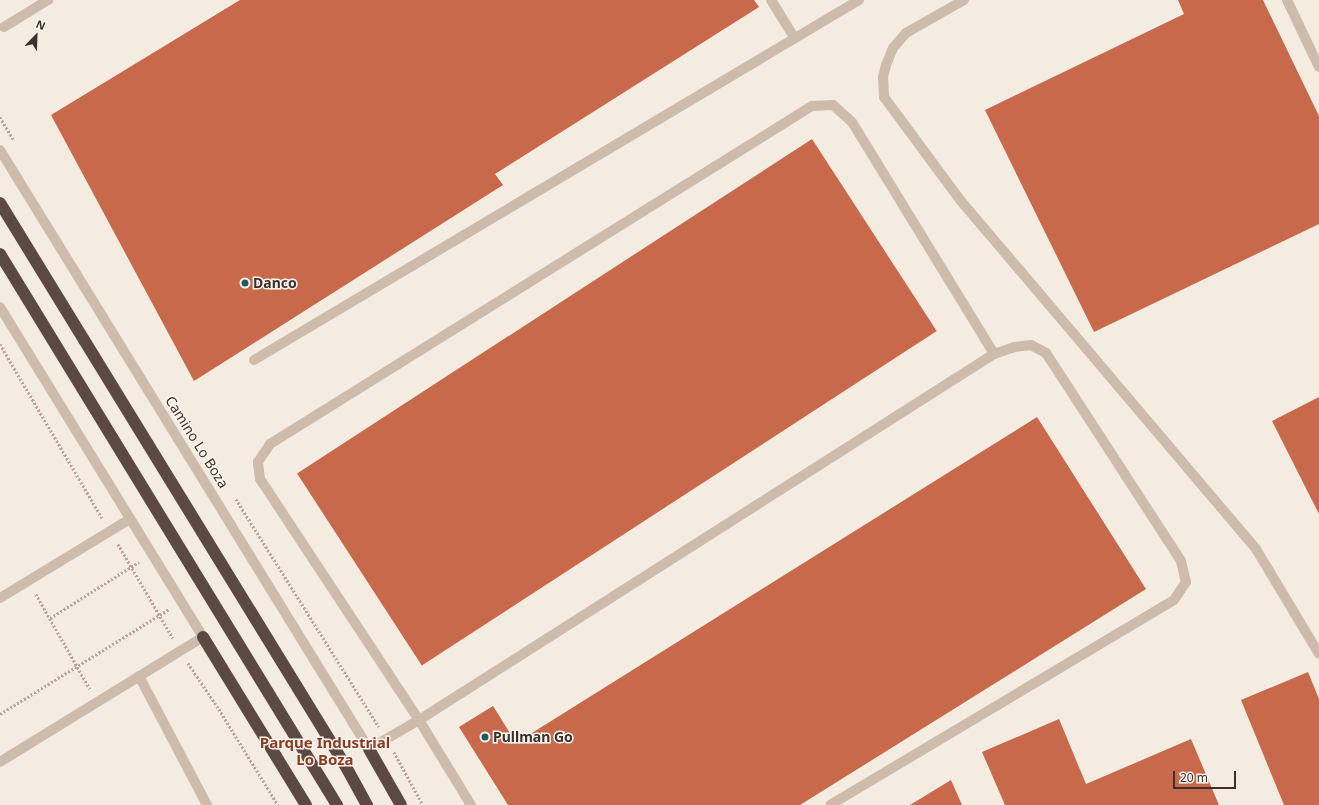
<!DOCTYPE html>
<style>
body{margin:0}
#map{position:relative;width:1319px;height:805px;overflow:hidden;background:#f4ebe1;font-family:"Noto Sans",sans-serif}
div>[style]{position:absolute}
.building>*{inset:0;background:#c8694b;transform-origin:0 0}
.path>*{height:2.5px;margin-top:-1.25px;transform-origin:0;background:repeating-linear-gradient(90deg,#b9a596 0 2px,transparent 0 4px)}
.minor>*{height:10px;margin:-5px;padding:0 5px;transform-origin:5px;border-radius:5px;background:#cdbbac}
.highway>*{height:12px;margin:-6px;padding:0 6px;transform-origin:6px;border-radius:6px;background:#5c4a42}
.dots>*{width:11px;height:11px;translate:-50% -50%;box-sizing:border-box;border:2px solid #fbf5ee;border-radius:50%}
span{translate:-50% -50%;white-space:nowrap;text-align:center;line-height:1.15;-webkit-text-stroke:3px #fbf5ee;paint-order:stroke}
.poi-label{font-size:14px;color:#3b302b;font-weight:700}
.left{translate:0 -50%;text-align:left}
.street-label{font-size:14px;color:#3b302b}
.neighbourhood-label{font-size:15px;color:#8c3b22;font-weight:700}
.north{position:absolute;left:16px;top:16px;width:40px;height:40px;-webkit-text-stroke:3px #fbf5ee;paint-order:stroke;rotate:23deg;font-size:11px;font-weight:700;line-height:16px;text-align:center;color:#3b302b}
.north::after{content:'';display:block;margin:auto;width:14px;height:18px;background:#3b302b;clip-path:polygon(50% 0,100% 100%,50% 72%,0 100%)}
.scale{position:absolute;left:1173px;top:771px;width:63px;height:18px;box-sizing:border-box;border:2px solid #3b302b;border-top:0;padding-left:5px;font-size:12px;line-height:14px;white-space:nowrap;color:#3b302b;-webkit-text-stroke:3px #fbf5ee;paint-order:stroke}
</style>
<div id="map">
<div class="building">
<div style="clip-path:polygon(240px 0,754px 0,759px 7px,495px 174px,503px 185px,194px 381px,51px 115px)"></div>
<div style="clip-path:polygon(1178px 0,1263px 0,1319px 116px,1319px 224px,1094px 332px,985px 110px,1184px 14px)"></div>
<div style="left:812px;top:139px;width:229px;height:614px;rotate:57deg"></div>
<div style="clip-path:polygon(1319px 397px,1319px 514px,1272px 421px)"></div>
<div style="clip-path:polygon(1037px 417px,1146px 589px,800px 805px,508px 805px,459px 727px,493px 706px,516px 743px)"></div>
<div style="clip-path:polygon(1308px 672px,1319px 699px,1319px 805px,1284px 805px,1241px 700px)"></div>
<div style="clip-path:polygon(1059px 719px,1086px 784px,1191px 739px,1219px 805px,1005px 805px,982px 752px)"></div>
<div style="clip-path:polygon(951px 780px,962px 805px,910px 805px)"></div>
</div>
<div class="path">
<div style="left:0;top:117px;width:26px;rotate:59deg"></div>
<div style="left:0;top:344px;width:202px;rotate:59.6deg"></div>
<div style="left:236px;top:499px;width:269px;rotate:57.9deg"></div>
<div style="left:118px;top:544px;width:109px;rotate:59.7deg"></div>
<div style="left:36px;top:594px;width:109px;rotate:60.4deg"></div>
<div style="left:50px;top:618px;width:105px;rotate:-32.2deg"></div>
<div style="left:188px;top:663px;width:55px;rotate:56deg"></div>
<div style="left:219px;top:709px;width:113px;rotate:58.4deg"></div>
<div style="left:0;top:714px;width:198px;rotate:-31.8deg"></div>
<div style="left:394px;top:752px;width:60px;rotate:61.3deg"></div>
</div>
<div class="minor">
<div style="left:771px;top:0;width:44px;rotate:58.1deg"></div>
<div style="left:964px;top:0;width:67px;rotate:150.4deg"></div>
<div style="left:906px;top:33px;width:20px;rotate:131deg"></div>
<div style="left:893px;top:48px;width:18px;rotate:112deg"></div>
<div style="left:886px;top:65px;width:12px;rotate:104deg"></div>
<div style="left:883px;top:77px;width:20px;rotate:87deg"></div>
<div style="left:884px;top:97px;width:129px;rotate:53.5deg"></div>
<div style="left:961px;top:201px;width:456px;rotate:49.7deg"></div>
<div style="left:1256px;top:549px;width:122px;rotate:59deg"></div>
<div style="left:1287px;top:0;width:74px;rotate:64.5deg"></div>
<div style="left:4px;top:27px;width:52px;rotate:-31.5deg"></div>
<div style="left:0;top:150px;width:704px;rotate:58.37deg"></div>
<div style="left:369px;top:749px;width:58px;rotate:-30.1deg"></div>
<div style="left:419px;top:720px;width:682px;rotate:-32.48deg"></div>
<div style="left:994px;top:354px;width:21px;rotate:-19deg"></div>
<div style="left:1014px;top:347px;width:17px;rotate:-7deg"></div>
<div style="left:1031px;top:345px;width:17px;rotate:28deg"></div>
<div style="left:1046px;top:353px;width:248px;rotate:57deg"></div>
<div style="left:1181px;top:561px;width:22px;rotate:77deg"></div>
<div style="left:1186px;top:582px;width:22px;rotate:124deg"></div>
<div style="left:1174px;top:600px;width:400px;rotate:149.2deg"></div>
<div style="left:0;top:307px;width:387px;rotate:58.4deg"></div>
<div style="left:203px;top:637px;width:238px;rotate:148.4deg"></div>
<div style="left:254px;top:360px;width:704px;rotate:-30.75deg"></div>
<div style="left:0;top:598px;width:152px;rotate:-31.3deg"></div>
<div style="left:139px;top:676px;width:146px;rotate:62.2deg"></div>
<div style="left:471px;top:805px;width:100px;rotate:-121.5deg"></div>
<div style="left:419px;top:720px;width:289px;rotate:-123.4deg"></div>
<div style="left:260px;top:479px;width:17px;rotate:-97deg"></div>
<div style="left:258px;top:462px;width:22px;rotate:-56deg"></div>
<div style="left:270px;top:444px;width:639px;rotate:-31.95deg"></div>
<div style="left:812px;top:106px;width:21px;rotate:-3deg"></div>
<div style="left:833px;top:105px;width:25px;rotate:42deg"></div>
<div style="left:852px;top:122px;width:272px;rotate:58.5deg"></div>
</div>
<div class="highway">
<div style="left:0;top:203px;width:659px;rotate:58.46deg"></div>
<div style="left:345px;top:765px;width:46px;rotate:61.2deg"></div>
<div style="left:0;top:254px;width:646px;rotate:58.55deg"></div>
<div style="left:203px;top:637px;width:197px;rotate:58.5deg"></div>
<div style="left:369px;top:749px;width:64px;rotate:60.3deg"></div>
</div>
<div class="dots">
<div style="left:245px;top:283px;background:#1f5a5e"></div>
<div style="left:485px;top:737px;background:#1f5a5e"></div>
</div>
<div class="poi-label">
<span class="left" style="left:253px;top:283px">Danco</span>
<span class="left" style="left:493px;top:737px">Pullman Go</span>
</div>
<div class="street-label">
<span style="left:197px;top:442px;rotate:58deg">Camino Lo Boza</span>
</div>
<div class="neighbourhood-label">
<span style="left:325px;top:751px">Parque Industrial<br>Lo Boza</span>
</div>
<div class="north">N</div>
<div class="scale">20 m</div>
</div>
